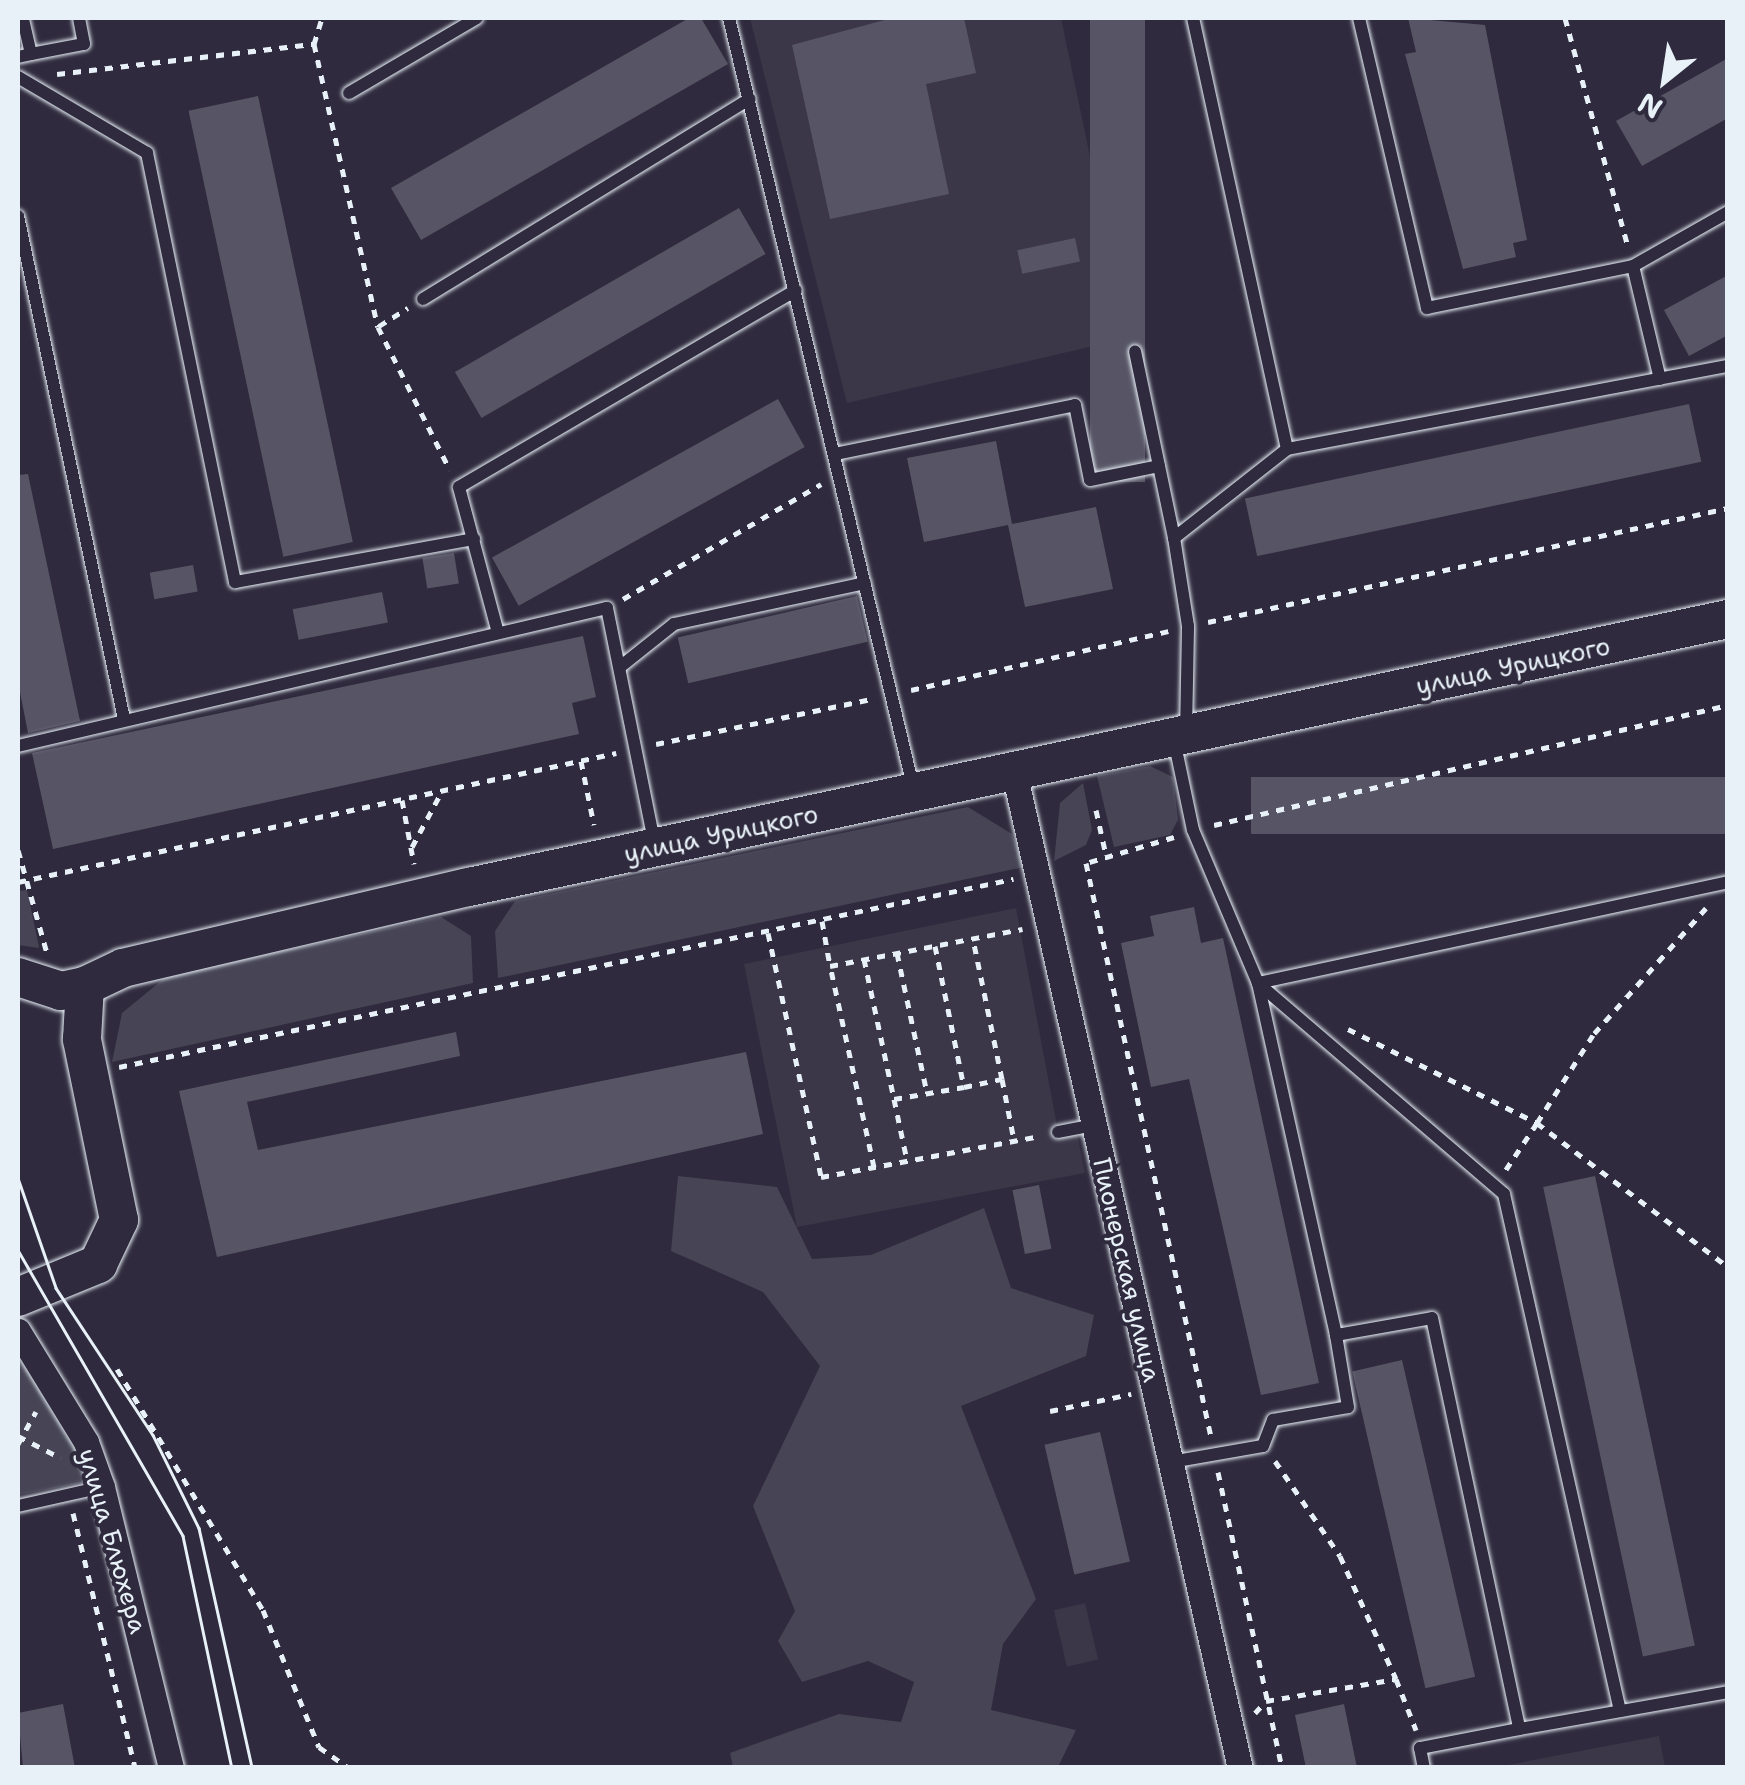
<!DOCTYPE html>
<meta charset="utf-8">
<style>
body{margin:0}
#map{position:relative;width:1745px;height:1785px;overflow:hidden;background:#2f2a3d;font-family:"Shantell Sans",sans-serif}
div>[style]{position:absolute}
.built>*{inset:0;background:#3b3749;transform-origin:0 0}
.green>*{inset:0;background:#464455}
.building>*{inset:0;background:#575565;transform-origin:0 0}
.path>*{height:5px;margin-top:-2.5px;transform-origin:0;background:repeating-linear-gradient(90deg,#e8f1f8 0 8px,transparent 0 16px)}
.roads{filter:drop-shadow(0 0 2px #e8f1f8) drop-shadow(0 0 2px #e8f1f8)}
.lane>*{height:12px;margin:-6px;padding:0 6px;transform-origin:6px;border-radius:6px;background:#2f2a3d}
.street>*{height:25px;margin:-12.5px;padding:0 12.5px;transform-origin:12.5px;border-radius:12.5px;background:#2f2a3d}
.secondary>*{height:38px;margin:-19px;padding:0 19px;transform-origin:19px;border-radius:19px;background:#2f2a3d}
.tram>*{height:2.5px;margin:-1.25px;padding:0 1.25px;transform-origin:1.25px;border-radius:1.25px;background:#e8f1f8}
span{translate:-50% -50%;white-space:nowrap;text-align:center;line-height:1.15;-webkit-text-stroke:8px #2f2a3d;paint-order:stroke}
.street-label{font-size:25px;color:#e8f1f8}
.frame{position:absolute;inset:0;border:20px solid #e8f1f8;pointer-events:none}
.north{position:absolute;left:1615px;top:30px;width:100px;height:100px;-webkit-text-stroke:8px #2f2a3d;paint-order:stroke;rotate:210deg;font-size:28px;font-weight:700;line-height:40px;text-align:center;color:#e8f1f8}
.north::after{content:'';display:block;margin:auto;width:35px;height:45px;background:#e8f1f8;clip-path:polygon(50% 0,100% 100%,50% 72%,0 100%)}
</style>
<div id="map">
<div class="built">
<div style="clip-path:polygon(750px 18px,1061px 18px,1128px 338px,847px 403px)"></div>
<div style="clip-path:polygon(1016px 908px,1058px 1131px,1077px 1134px,1085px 1173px,797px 1227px,744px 964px)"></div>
<div style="left:1085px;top:1603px;width:58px;height:32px;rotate:77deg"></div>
<div style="clip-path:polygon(1659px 1736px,1665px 1767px,1497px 1767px)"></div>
</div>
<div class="green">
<div style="clip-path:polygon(1150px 766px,1173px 777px,1178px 820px,1170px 835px,1114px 847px,1097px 776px)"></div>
<div style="clip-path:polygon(1083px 783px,1092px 830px,1086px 845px,1054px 861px,1060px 803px)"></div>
<div style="clip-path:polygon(968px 807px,1012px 834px,1024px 867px,498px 978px,495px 931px,515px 901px)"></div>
<div style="clip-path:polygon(27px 890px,39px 947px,39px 948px,18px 945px,18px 891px)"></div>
<div style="clip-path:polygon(441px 917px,471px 936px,473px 983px,112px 1062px,122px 1013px,167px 976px)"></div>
<div style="clip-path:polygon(678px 1176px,777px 1187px,812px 1259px,871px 1255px,984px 1208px,1011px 1288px,1094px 1315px,1086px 1356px,961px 1406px,1036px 1599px,1003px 1644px,991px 1710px,1076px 1730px,1058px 1767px,733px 1767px,730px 1753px,839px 1714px,901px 1722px,914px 1682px,868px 1661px,802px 1682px,778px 1641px,795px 1611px,753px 1506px,820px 1366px,763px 1292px,671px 1251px)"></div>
<div style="clip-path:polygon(18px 1356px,75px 1450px,87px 1482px,18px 1495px)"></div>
</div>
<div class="building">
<div style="clip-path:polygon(689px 18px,701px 18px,728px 64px,421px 240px,391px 188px)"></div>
<div style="clip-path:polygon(892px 18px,964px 18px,976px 73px,926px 84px,949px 194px,830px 219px,792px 45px)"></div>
<div style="left:1090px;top:18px;width:55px;height:464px"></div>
<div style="clip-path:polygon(1408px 18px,1485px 25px,1527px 240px,1513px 243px,1516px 257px,1463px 269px,1405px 54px,1416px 52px)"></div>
<div style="clip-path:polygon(1728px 58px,1728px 118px,1642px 166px,1616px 121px)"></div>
<div style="left:258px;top:96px;width:456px;height:71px;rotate:78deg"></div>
<div style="left:739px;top:208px;width:53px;height:328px;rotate:60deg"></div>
<div style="left:1075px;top:238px;width:24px;height:59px;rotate:78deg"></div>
<div style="clip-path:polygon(1728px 275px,1728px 335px,1689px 356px,1664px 310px)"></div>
<div style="left:778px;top:399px;width:55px;height:327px;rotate:61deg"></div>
<div style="left:1689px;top:404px;width:59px;height:454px;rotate:78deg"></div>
<div style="clip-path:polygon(996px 441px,1012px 524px,1096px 507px,1113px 589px,1025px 607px,1008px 525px,924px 542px,907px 458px)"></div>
<div style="clip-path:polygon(28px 474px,80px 721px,28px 733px,18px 682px,18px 475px)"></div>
<div style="left:454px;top:553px;width:31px;height:32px;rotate:81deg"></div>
<div style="left:193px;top:565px;width:27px;height:44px;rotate:80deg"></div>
<div style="left:382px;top:592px;width:31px;height:91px;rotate:79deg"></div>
<div style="left:857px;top:596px;width:47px;height:184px;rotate:77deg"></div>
<div style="clip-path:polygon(583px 636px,596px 697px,572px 703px,579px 734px,53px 849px,32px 753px)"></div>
<div style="left:1728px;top:777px;width:57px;height:477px;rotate:90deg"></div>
<div style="clip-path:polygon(1194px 907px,1201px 943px,1223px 938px,1319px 1383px,1261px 1395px,1189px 1079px,1151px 1087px,1121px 943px,1154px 936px,1150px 916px)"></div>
<div style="clip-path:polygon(456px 1032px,460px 1056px,247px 1102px,258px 1150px,746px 1052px,763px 1134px,217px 1257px,179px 1091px)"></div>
<div style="left:1595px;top:1176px;width:480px;height:53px;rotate:78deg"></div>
<div style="left:1039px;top:1185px;width:65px;height:27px;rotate:79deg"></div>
<div style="left:1402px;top:1360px;width:325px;height:51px;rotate:77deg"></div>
<div style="left:1100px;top:1432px;width:133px;height:57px;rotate:77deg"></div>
<div style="clip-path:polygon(63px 1704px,75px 1768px,23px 1768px,18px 1713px)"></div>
<div style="clip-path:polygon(1344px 1704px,1357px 1768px,1306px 1768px,1295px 1715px)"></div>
</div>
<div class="path">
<div style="left:1565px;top:18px;width:237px;rotate:74.6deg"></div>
<div style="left:314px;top:44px;width:27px;rotate:-73deg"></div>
<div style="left:57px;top:74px;width:259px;rotate:-6.7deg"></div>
<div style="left:314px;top:44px;width:290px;rotate:77.3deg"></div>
<div style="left:378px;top:327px;width:160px;rotate:63.3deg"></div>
<div style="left:379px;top:326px;width:34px;rotate:-32deg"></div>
<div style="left:623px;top:599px;width:229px;rotate:-30.1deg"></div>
<div style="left:1208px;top:622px;width:532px;rotate:-12.37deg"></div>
<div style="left:911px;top:690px;width:264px;rotate:-12.9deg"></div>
<div style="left:656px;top:744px;width:220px;rotate:-11.8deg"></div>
<div style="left:581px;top:761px;width:65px;rotate:78.5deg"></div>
<div style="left:402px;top:800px;width:65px;rotate:79.4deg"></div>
<div style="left:1096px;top:810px;width:46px;rotate:77.5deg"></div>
<div style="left:1214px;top:825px;width:528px;rotate:-13.14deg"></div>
<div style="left:1174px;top:837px;width:92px;rotate:163.5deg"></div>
<div style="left:1086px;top:863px;width:587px;rotate:77.71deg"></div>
<div style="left:412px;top:847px;width:64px;rotate:-61.8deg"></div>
<div style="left:18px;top:850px;width:107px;rotate:74.3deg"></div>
<div style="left:18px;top:882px;width:612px;rotate:-12.17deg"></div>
<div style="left:1706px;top:908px;width:170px;rotate:131.7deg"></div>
<div style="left:1593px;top:1035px;width:104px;rotate:122.5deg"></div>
<div style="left:1537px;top:1123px;width:239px;rotate:37deg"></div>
<div style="left:822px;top:921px;width:46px;rotate:79.9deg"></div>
<div style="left:768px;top:933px;width:250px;rotate:77.7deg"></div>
<div style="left:821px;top:1177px;width:223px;rotate:-10.6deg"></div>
<div style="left:935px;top:946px;width:144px;rotate:78.4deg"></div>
<div style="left:964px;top:1087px;width:39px;rotate:-12deg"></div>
<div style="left:1002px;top:1079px;width:143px;rotate:-101.7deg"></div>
<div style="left:897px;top:953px;width:143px;rotate:77.9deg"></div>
<div style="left:864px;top:959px;width:143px;rotate:77.9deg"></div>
<div style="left:894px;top:1099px;width:71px;rotate:-9.7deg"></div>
<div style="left:1348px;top:1029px;width:211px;rotate:26.4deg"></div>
<div style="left:1537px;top:1123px;width:58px;rotate:123.7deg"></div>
<div style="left:119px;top:1067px;width:914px;rotate:-11.88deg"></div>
<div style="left:1002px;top:1079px;width:62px;rotate:78.9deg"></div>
<div style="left:894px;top:1099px;width:62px;rotate:78deg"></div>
<div style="left:874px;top:1167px;width:206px;rotate:-102.3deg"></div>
<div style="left:830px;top:966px;width:196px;rotate:-10.9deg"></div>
<div style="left:117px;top:1369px;width:282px;rotate:58.8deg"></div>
<div style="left:263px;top:1610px;width:148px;rotate:67.8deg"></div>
<div style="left:319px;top:1747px;width:37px;rotate:35deg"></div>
<div style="left:1050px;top:1411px;width:83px;rotate:-11.9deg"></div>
<div style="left:18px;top:1436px;width:48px;rotate:27.1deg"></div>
<div style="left:18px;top:1444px;width:37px;rotate:-61deg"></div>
<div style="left:1275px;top:1461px;width:115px;rotate:55.6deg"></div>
<div style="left:1340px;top:1556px;width:135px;rotate:65.5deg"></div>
<div style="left:1218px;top:1472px;width:303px;rotate:77.8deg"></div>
<div style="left:73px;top:1513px;width:262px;rotate:76.3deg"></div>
<div style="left:1255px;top:1713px;width:16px;rotate:-47deg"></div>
<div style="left:1266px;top:1701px;width:132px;rotate:-9.6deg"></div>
<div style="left:1396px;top:1679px;width:55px;rotate:68.6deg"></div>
</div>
<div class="roads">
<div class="lane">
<div style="left:729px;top:18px;width:790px;rotate:76.53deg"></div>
<div style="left:1359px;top:18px;width:298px;rotate:76.8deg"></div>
<div style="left:1427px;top:308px;width:210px;rotate:-11.5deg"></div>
<div style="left:1633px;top:266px;width:109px;rotate:-29.6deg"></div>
<div style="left:31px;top:54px;width:54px;rotate:-10.7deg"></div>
<div style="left:84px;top:44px;width:26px;rotate:-101deg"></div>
<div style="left:18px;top:57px;width:13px;rotate:-13deg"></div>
<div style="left:31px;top:54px;width:37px;rotate:-103deg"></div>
<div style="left:18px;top:77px;width:150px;rotate:30.5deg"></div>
<div style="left:147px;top:153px;width:438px;rotate:78.4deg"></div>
<div style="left:235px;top:582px;width:243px;rotate:-10.2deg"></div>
<div style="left:349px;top:93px;width:148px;rotate:-30.4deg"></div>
<div style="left:18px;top:216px;width:514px;rotate:78.1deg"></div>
<div style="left:1633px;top:266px;width:116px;rotate:76.6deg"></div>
<div style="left:423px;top:299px;width:383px;rotate:-31.5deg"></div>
<div style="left:1287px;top:449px;width:449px;rotate:-10.7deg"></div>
<div style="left:835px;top:454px;width:245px;rotate:-11.5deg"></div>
<div style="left:1075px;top:405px;width:76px;rotate:78.7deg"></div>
<div style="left:1090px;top:480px;width:70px;rotate:-11.5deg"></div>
<div style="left:1159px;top:466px;width:117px;rotate:-101.8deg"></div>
<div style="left:1159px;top:466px;width:74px;rotate:78.2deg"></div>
<div style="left:498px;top:633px;width:151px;rotate:-105deg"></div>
<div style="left:459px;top:487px;width:390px;rotate:-30.3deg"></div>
<div style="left:620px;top:667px;width:69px;rotate:-38.5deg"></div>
<div style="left:674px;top:624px;width:195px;rotate:-12.1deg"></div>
<div style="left:1186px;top:733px;width:107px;rotate:-88.9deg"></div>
<div style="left:1188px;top:626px;width:89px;rotate:-99deg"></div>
<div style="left:1174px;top:538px;width:144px;rotate:-38.2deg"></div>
<div style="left:1287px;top:449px;width:441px;rotate:-102.3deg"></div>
<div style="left:1174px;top:740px;width:92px;rotate:78.1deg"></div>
<div style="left:1193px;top:830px;width:166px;rotate:67deg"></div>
<div style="left:1258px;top:983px;width:361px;rotate:77.5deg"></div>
<div style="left:1336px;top:1335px;width:97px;rotate:-10deg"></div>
<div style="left:1432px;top:1318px;width:420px;rotate:78deg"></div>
<div style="left:1519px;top:1729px;width:101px;rotate:169.1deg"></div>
<div style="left:1420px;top:1748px;width:20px;rotate:79deg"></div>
<div style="left:18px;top:746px;width:605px;rotate:-13.19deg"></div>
<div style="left:607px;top:608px;width:242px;rotate:78.6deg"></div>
<div style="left:1058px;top:1132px;width:37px;rotate:-11deg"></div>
<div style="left:1171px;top:1462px;width:93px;rotate:-9.9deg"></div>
<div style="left:1263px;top:1446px;width:28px;rotate:-69deg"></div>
<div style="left:1273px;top:1420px;width:76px;rotate:-9.8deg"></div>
<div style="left:1348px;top:1407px;width:73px;rotate:-99.5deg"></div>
<div style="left:18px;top:1506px;width:86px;rotate:-12.7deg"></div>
<div style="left:1620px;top:1711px;width:530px;rotate:-102.65deg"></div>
<div style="left:1504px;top:1194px;width:324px;rotate:-139.4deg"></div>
<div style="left:1258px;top:983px;width:481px;rotate:-12.1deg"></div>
<div style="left:1519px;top:1729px;width:212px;rotate:-10deg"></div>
</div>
<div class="street">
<div style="left:1014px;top:772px;width:1021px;rotate:77.22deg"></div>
<div style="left:18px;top:1331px;width:130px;rotate:58.5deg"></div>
<div style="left:86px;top:1442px;width:48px;rotate:70.4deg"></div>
<div style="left:102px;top:1487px;width:289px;rotate:76.2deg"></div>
</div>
<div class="secondary">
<div style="left:18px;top:977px;width:45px;rotate:18deg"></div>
<div style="left:61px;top:991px;width:25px;rotate:-12deg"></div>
<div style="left:85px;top:986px;width:42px;rotate:-25.3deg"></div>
<div style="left:123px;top:968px;width:355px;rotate:-13.2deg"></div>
<div style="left:469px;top:887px;width:1287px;rotate:-12.02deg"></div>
<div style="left:18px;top:1297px;width:87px;rotate:-22.4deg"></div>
<div style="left:98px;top:1264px;width:49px;rotate:-64.5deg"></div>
<div style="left:119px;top:1220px;width:185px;rotate:-101.6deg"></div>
<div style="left:82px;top:1039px;width:53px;rotate:-86.8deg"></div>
</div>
</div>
<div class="tram">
<div style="left:18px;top:1178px;width:116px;rotate:70.9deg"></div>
<div style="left:56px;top:1288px;width:176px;rotate:56.6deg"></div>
<div style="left:153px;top:1435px;width:104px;rotate:63.7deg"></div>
<div style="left:199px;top:1528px;width:246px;rotate:77.5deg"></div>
<div style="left:18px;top:1250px;width:330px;rotate:60deg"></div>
<div style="left:183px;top:1536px;width:237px;rotate:78.1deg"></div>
</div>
<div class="street-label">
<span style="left:1513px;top:666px;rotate:-12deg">улица Урицкого</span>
<span style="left:721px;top:834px;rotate:-12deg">улица Урицкого</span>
<span style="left:1127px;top:1270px;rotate:77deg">Пионерская улица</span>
<span style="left:113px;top:1541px;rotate:74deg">улица Блюхера</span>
</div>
<div class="frame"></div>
<div class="north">N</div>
</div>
